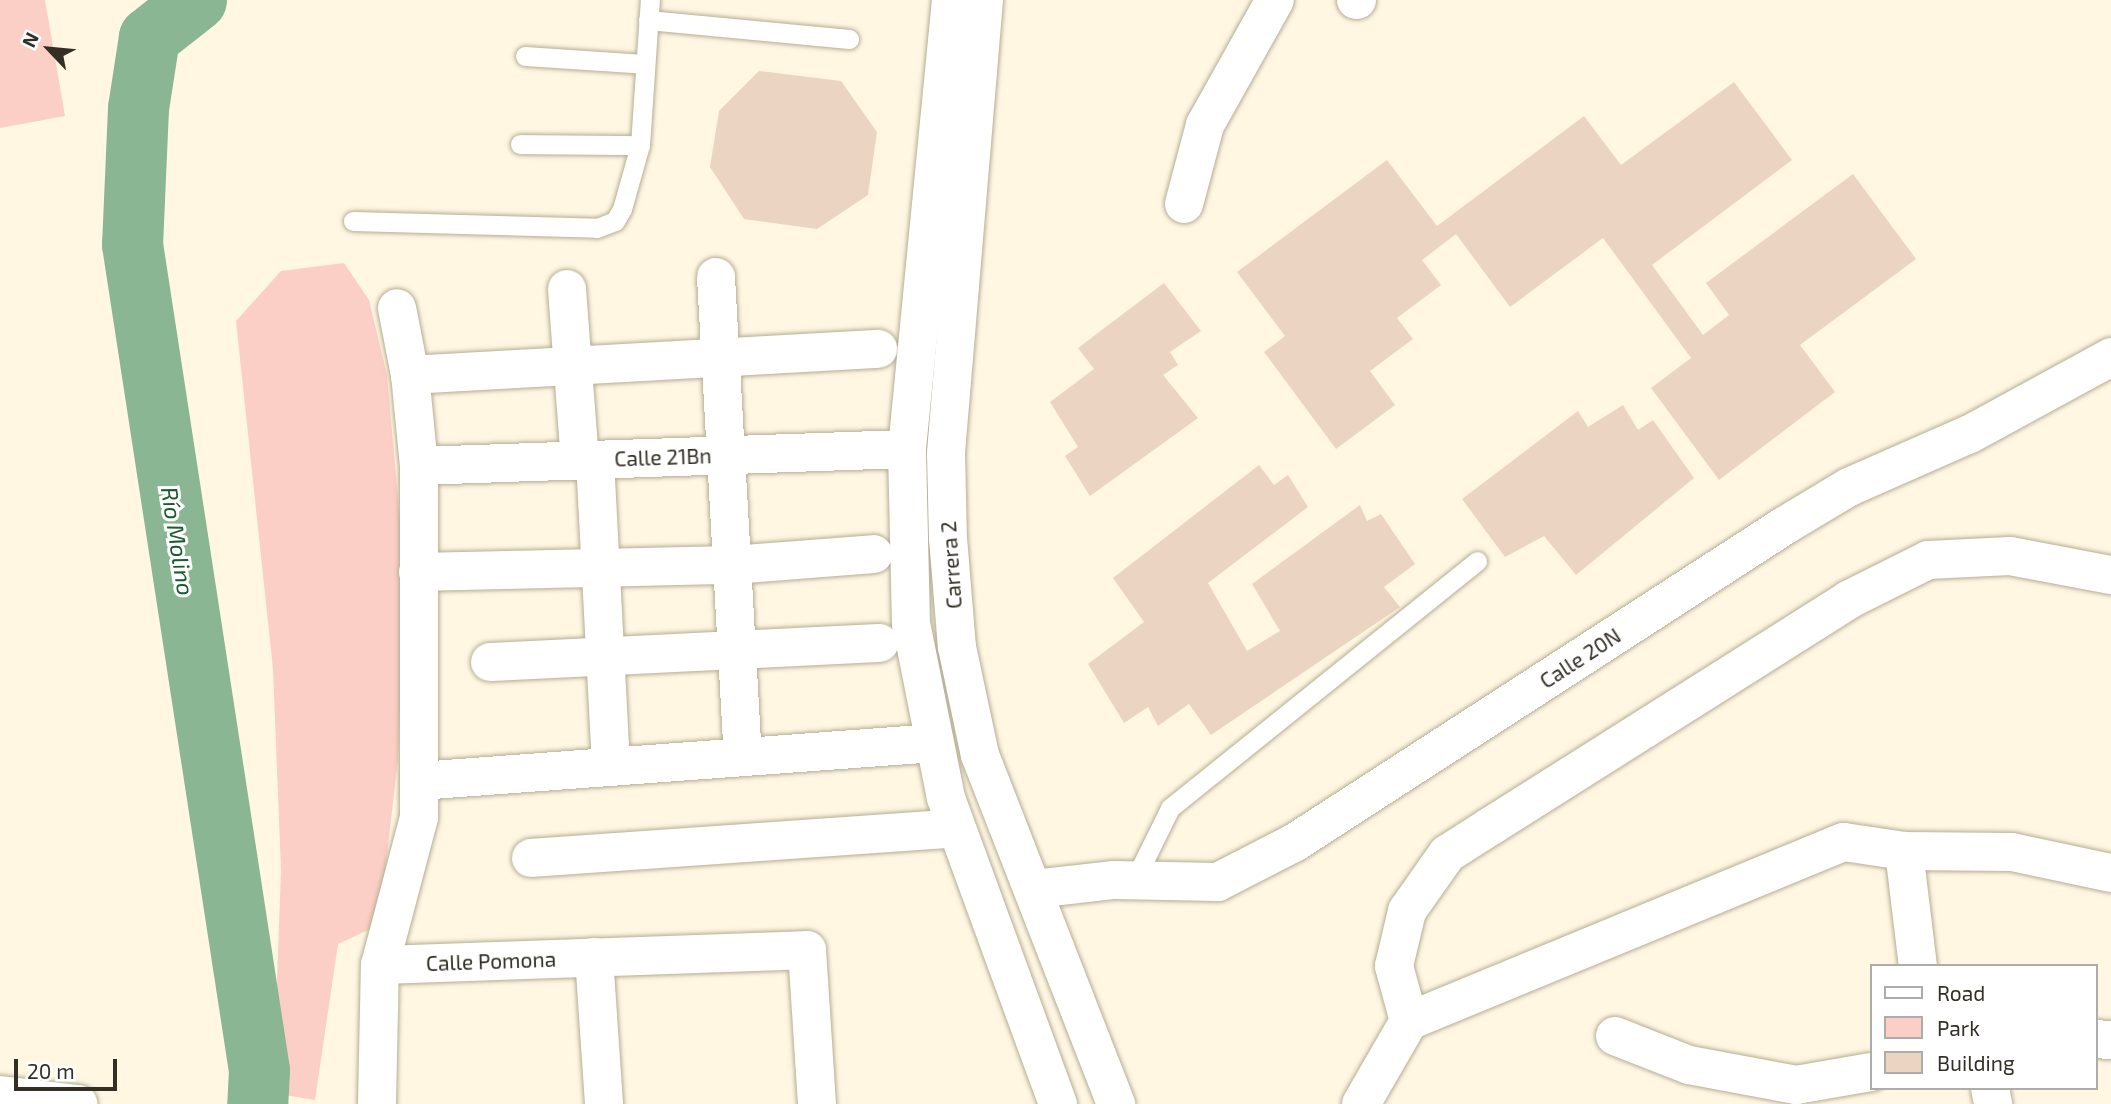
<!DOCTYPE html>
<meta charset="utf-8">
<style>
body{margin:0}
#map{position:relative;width:2111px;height:1104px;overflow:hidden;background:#fff7e2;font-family:"Exo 2",sans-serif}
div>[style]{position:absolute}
.green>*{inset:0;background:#fccfc6}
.river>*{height:61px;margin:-30.5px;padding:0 30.5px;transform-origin:30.5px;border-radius:30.5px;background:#8bb693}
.building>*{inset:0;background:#ebd4c1}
.roads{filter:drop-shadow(0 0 2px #b6ad94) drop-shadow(0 0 2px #b6ad94)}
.service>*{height:19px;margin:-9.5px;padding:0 9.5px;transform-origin:9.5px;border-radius:9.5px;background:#fff}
.minor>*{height:38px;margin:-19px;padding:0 19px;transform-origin:19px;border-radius:19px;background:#fff}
.secondary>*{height:38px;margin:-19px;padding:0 19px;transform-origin:19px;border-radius:19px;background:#fff}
span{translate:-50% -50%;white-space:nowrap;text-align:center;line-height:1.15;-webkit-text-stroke:6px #fff;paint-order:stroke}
.street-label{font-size:21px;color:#322f25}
.water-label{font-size:23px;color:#195a2e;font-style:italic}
.legend{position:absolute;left:1870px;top:964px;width:228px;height:126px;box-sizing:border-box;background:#fff;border:2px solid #adaca8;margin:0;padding:9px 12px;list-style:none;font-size:21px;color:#322f25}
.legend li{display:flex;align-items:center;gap:14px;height:35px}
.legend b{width:35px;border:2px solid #adaca8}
.north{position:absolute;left:14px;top:14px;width:70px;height:70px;-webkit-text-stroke:5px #fff;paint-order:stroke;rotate:296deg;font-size:19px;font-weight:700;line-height:28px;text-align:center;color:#322f25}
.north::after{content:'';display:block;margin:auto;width:24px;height:32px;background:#322f25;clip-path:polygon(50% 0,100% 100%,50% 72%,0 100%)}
.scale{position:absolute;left:14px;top:1059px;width:103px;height:32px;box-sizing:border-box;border:4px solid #322f25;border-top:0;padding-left:9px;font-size:21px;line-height:24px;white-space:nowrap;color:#322f25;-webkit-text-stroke:5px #fff;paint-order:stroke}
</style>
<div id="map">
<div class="green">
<div style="clip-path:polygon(0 0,45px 0,65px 116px,0 128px)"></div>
<div style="clip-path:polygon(344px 263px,369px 300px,387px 375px,405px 577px,398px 759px,379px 925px,338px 944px,315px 1100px,273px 1093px,281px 870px,273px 669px,236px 321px,281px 271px)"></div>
</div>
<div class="river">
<div style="left:196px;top:0;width:60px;rotate:141.8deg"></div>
<div style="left:149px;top:37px;width:72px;rotate:98.8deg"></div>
<div style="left:138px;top:108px;width:136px;rotate:92.5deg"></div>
<div style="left:132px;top:244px;width:836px;rotate:81.26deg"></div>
<div style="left:259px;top:1070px;width:34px;rotate:93deg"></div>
</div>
<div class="building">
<div style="clip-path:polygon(759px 71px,841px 81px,877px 132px,868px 195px,817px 229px,744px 219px,710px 167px,719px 111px)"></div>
<div style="clip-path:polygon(1734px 82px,1792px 160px,1652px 265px,1703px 335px,1729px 315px,1706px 283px,1853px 174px,1916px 259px,1800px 345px,1835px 392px,1719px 480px,1651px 388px,1691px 358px,1603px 238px,1510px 307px,1456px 234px,1422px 260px,1441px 285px,1397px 318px,1413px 339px,1370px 371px,1395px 405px,1336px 449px,1264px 352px,1285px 336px,1237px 272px,1387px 160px,1437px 226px,1584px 116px,1621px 165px)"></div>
<div style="clip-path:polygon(1164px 283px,1201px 331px,1170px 352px,1178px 365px,1163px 375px,1198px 418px,1090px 496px,1065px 456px,1078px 447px,1050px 402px,1094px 369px,1078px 348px)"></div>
<div style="clip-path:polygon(1623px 405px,1638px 430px,1653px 420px,1694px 478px,1576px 575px,1544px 536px,1505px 557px,1462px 499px,1578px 411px,1588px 427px)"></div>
<div style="clip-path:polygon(1259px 465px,1274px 485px,1288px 475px,1308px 507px,1208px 583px,1247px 651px,1280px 631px,1252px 584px,1360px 505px,1367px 521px,1381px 514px,1415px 564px,1384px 587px,1400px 607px,1211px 735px,1189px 704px,1158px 726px,1148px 707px,1124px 723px,1088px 664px,1144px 622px,1113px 578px)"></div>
</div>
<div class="roads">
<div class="service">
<div style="left:648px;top:20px;width:202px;rotate:5.4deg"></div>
<div style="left:525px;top:56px;width:119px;rotate:3.8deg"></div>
<div style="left:520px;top:144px;width:120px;rotate:0.5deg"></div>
<div style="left:353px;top:221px;width:244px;rotate:1.6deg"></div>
<div style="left:597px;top:228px;width:19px;rotate:-21deg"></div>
<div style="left:615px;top:221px;width:14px;rotate:-60deg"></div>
<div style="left:622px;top:209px;width:66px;rotate:-74.3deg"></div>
<div style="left:640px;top:145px;width:145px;rotate:-86.1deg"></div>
<div style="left:1134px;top:881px;width:81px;rotate:-63.7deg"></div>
<div style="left:1170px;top:808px;width:394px;rotate:-38.8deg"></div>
</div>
<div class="minor">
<div style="left:1356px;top:0;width:1px"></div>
<div style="left:1184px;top:204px;width:82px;rotate:-75.1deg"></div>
<div style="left:1205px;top:125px;width:143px;rotate:-60.8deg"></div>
<div style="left:716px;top:277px;width:481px;rotate:86.8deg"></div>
<div style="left:567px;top:289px;width:171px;rotate:85.7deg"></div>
<div style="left:410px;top:375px;width:469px;rotate:-3.2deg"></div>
<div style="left:595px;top:460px;width:307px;rotate:87deg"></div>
<div style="left:419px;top:466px;width:488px;rotate:-2deg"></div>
<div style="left:418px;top:572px;width:314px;rotate:-1.3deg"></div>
<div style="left:732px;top:565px;width:142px;rotate:-4.4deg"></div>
<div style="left:490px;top:662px;width:390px;rotate:-2.8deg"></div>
<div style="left:419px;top:781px;width:517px;rotate:-4.21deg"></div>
<div style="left:1904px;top:851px;width:116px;rotate:83.1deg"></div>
<div style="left:531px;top:858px;width:426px;rotate:-4deg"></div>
<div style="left:1034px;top:889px;width:81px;rotate:-6.4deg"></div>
<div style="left:1114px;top:880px;width:104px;rotate:1.1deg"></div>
<div style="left:1218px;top:882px;width:85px;rotate:-27.2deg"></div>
<div style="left:1294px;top:843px;width:584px;rotate:-32.9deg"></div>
<div style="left:1784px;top:526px;width:76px;rotate:-31deg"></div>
<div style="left:1849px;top:487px;width:132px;rotate:-23.7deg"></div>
<div style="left:1970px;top:434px;width:161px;rotate:-28.6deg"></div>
<div style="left:594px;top:957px;width:147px;rotate:86.1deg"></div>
<div style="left:380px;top:965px;width:427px;rotate:-2deg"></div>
<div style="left:807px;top:950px;width:154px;rotate:86.3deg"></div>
<div style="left:1409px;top:1021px;width:57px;rotate:-105.3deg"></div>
<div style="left:1394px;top:966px;width:57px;rotate:-76.7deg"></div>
<div style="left:1407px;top:911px;width:70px;rotate:-54.9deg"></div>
<div style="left:1447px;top:854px;width:52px;rotate:-32.5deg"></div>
<div style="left:1491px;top:826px;width:423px;rotate:-32.3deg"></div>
<div style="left:1848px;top:600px;width:89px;rotate:-26.6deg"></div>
<div style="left:1928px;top:560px;width:82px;rotate:-2.8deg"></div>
<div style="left:2010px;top:556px;width:103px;rotate:10.7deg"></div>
<div style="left:1615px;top:1036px;width:79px;rotate:21.4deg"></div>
<div style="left:1689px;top:1065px;width:109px;rotate:10.6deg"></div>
<div style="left:1796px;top:1085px;width:76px;rotate:-9.8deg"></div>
<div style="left:2095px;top:1039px;width:16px;rotate:4deg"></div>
<div style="left:1990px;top:1088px;width:16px;rotate:79deg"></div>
<div style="left:0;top:1095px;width:79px;rotate:6.6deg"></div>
<div style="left:377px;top:1104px;width:139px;rotate:-88.8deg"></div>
<div style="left:380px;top:965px;width:153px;rotate:-75.2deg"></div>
<div style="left:419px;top:817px;width:351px;rotate:-90deg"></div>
<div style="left:419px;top:466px;width:91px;rotate:-95.6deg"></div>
<div style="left:410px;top:375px;width:68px;rotate:-101deg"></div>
<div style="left:1361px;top:1104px;width:96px;rotate:-60deg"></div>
<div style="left:1409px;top:1021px;width:470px;rotate:-22.4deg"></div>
<div style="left:1844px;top:842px;width:61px;rotate:8.5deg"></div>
<div style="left:1904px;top:851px;width:108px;rotate:0.5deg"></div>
<div style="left:2012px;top:852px;width:101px;rotate:12deg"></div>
</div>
<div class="secondary">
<div style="left:951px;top:0;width:451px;rotate:95.6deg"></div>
<div style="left:907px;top:449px;width:174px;rotate:88.7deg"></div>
<div style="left:911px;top:623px;width:178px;rotate:78.7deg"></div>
<div style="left:946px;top:798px;width:326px;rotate:69.9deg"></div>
<div style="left:984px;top:0;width:455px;rotate:94.8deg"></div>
<div style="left:946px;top:453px;width:85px;rotate:88.7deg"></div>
<div style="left:948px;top:538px;width:109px;rotate:85.3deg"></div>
<div style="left:957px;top:647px;width:110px;rotate:78deg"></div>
<div style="left:980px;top:755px;width:375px;rotate:68.7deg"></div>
</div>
</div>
<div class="street-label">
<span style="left:663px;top:457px;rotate:-2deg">Calle 21Bn</span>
<span style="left:951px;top:565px;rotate:-94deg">Carrera 2</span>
<span style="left:1580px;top:658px;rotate:-33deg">Calle 20N</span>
<span style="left:491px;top:961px;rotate:-2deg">Calle Pomona</span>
</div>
<div class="water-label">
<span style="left:178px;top:541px;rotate:81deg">Río Molino</span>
</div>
<ul class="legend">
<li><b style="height:9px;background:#fff"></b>Road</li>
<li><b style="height:19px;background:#fccfc6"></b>Park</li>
<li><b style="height:19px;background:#ebd4c1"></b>Building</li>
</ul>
<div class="north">N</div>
<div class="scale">20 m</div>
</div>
